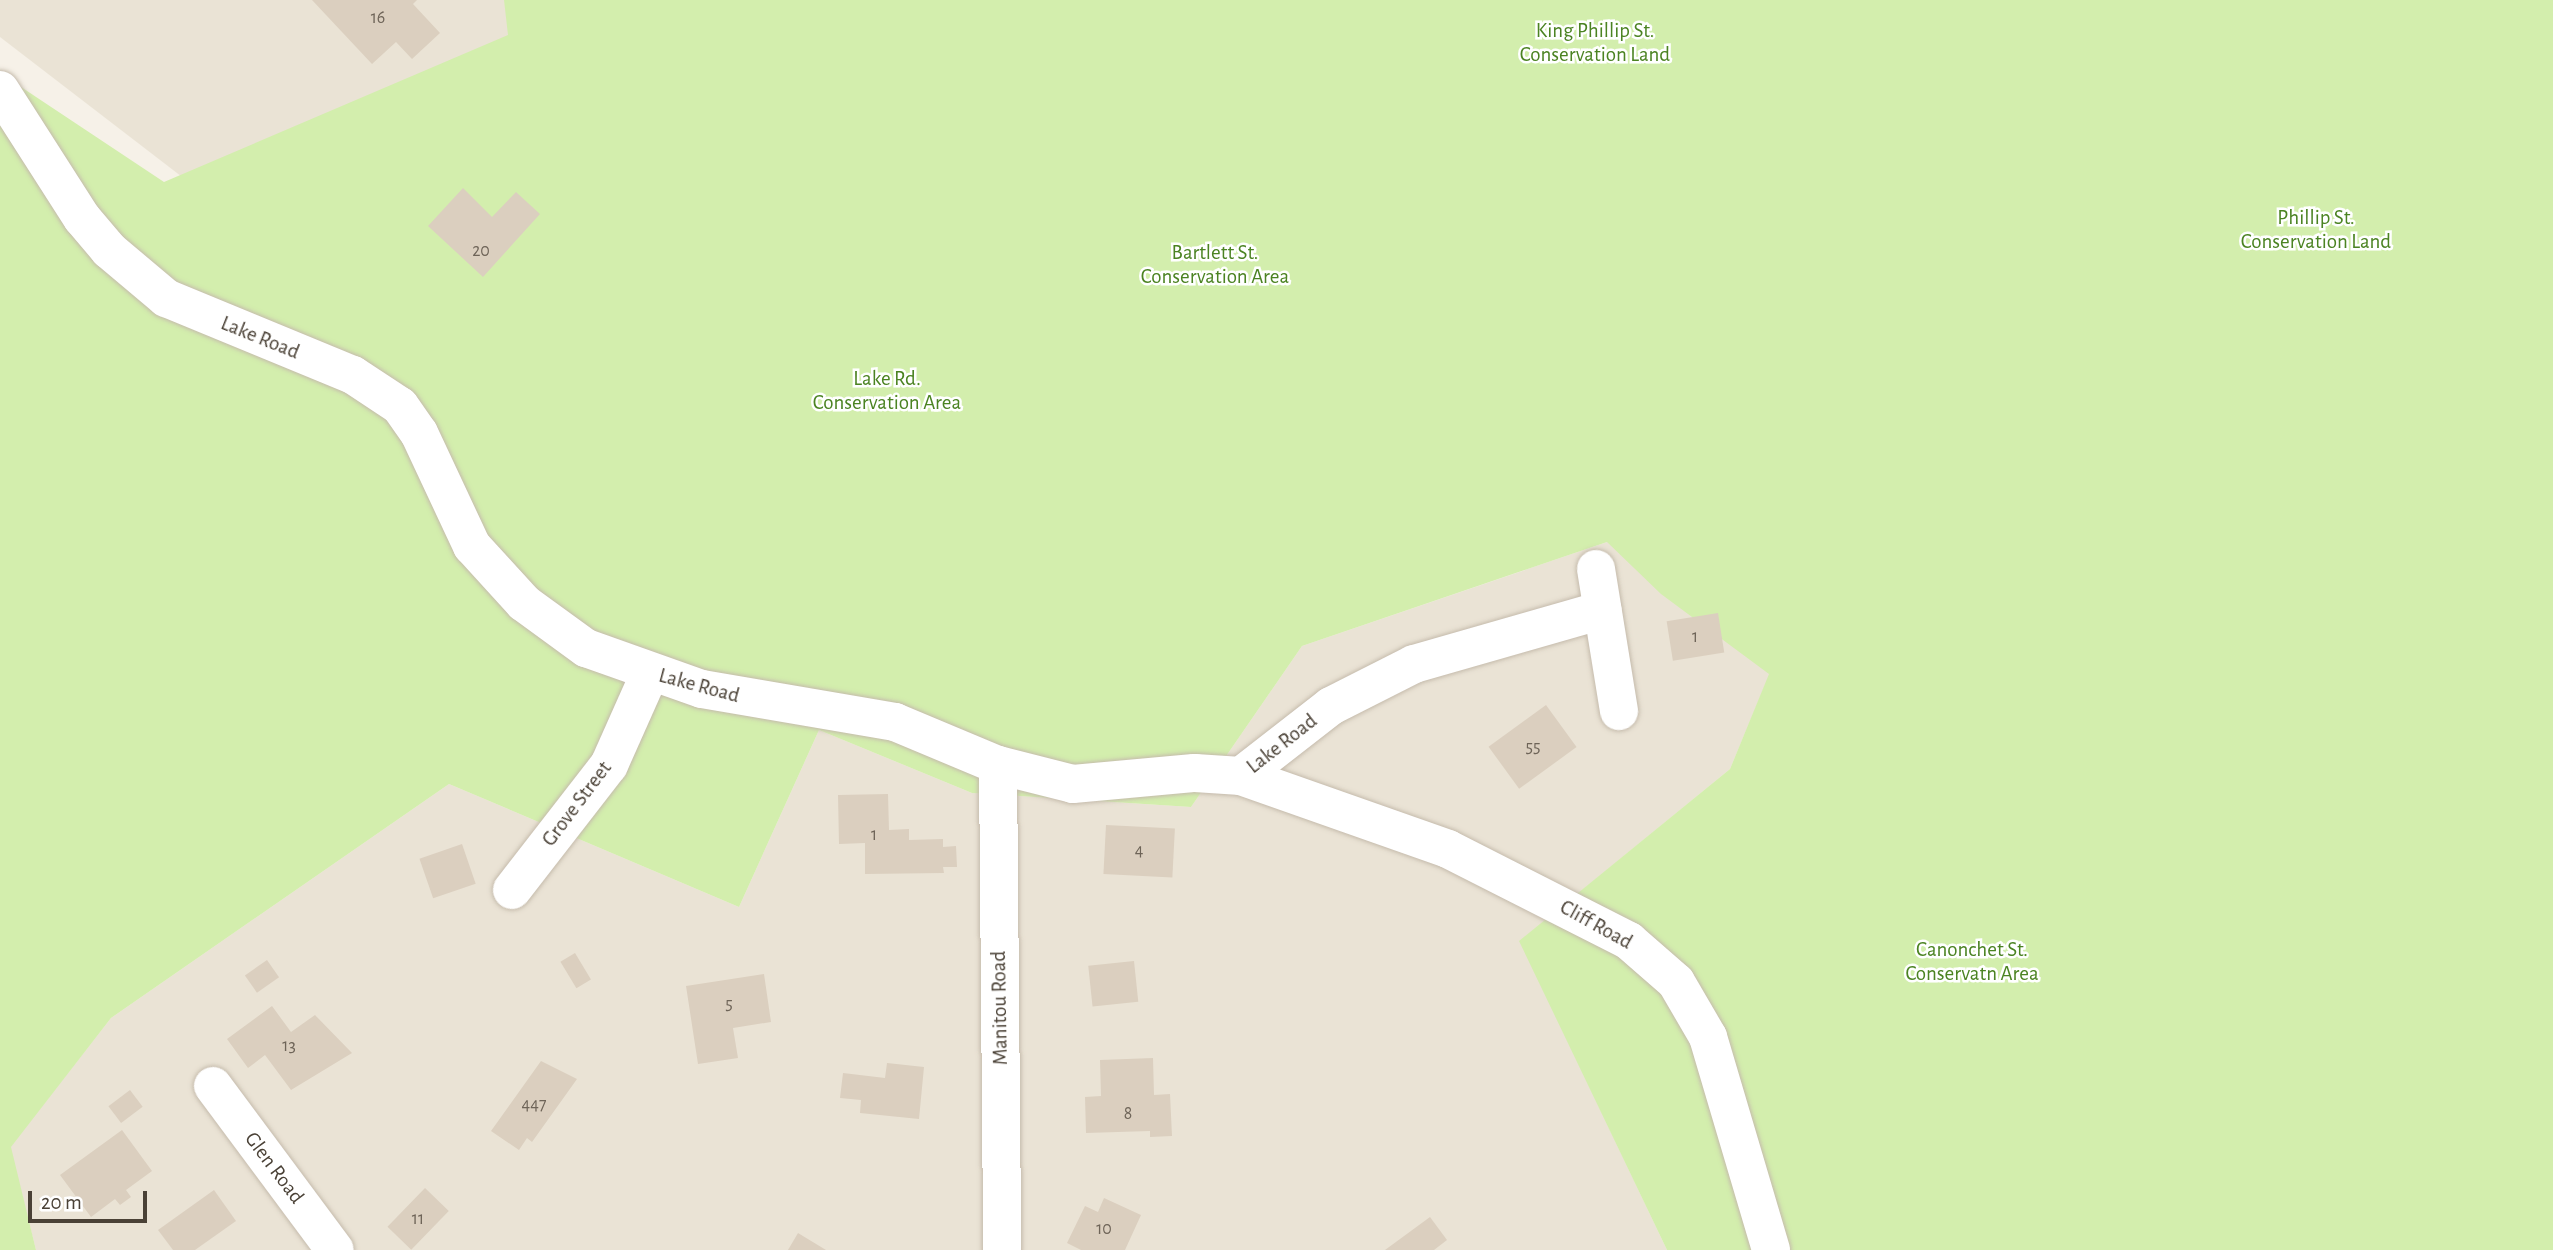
<!DOCTYPE html>
<style>
body{margin:0}
#map{position:relative;width:2553px;height:1250px;overflow:hidden;background:#f6f1e8;font-family:"Alegreya Sans",sans-serif}
div>[style]{position:absolute}
.residential>*{inset:0;background:#eae3d5}
.green>*{inset:0;background:#d3eead}
.building>*{inset:0;background:#dbcfbf;transform-origin:0 0}
.roads{filter:drop-shadow(0 0 2px #c5bbac) drop-shadow(0 0 2px #c5bbac)}
.minor>*{height:38px;margin:-19px;padding:0 19px;transform-origin:19px;border-radius:19px;background:#fff}
span{translate:-50% -50%;white-space:nowrap;text-align:center;line-height:1.15;-webkit-text-stroke:5px #fff;paint-order:stroke}
.number-label{font-size:18px;color:#6e6458}
.number-label span{-webkit-text-stroke-width:0}
.park-label{font-size:21px;color:#4b8322}
.street-label{font-size:21px;color:#4a4136}
.scale{position:absolute;left:28px;top:1191px;width:119px;height:32px;box-sizing:border-box;border:4px solid #4a4136;border-top:0;padding-left:9px;font-size:21px;line-height:24px;white-space:nowrap;color:#4a4136;-webkit-text-stroke:5px #fff;paint-order:stroke}
</style>
<div id="map">
<div class="residential">
<div style="clip-path:polygon(0 0,573px 0,470px 398px,0 37px)"></div>
<div style="clip-path:polygon(1654px 526px,1796px 611px,1730px 769px,1520px 941px,1667px 1250px,36px 1250px,10px 1147px,111px 1018px,449px 784px,739px 907px,819px 730px,972px 793px,1191px 807px,1302px 646px)"></div>
</div>
<div class="green">
<div style="clip-path:polygon(504px 0,2553px 0,2553px 1250px,1667px 1250px,1519px 941px,1730px 769px,1769px 674px,1661px 594px,1607px 542px,1302px 646px,1191px 807px,972px 793px,819px 730px,739px 907px,449px 784px,111px 1018px,11px 1147px,36px 1250px,0 1250px,0 73px,164px 182px,508px 35px)"></div>
</div>
<div class="building">
<div style="clip-path:polygon(312px 0,417px 0,413px 4px,440px 33px,412px 59px,396px 42px,372px 64px)"></div>
<div style="clip-path:polygon(463px 188px,492px 217px,516px 192px,540px 214px,483px 277px,428px 226px)"></div>
<div style="left:1718px;top:613px;width:40px;height:52px;rotate:81deg"></div>
<div style="left:1546px;top:705px;width:52px;height:71px;rotate:54deg"></div>
<div style="clip-path:polygon(888px 794px,889px 830px,909px 829px,909px 840px,943px 839px,943px 847px,956px 846px,957px 867px,943px 867px,944px 873px,865px 874px,865px 843px,839px 844px,838px 795px)"></div>
<div style="left:1106px;top:825px;width:69px;height:49px;rotate:3deg"></div>
<div style="left:462px;top:844px;width:42px;height:45px;rotate:71deg"></div>
<div style="left:575px;top:953px;width:31px;height:17px;rotate:59deg"></div>
<div style="left:267px;top:960px;width:21px;height:27px;rotate:55deg"></div>
<div style="left:1134px;top:961px;width:41px;height:46px;rotate:84deg"></div>
<div style="clip-path:polygon(764px 974px,771px 1022px,733px 1028px,738px 1058px,698px 1064px,686px 986px)"></div>
<div style="clip-path:polygon(272px 1006px,291px 1032px,315px 1015px,352px 1053px,291px 1090px,265px 1055px,248px 1068px,227px 1039px)"></div>
<div style="clip-path:polygon(1153px 1058px,1154px 1095px,1170px 1094px,1172px 1136px,1150px 1137px,1150px 1131px,1086px 1133px,1085px 1097px,1101px 1096px,1100px 1060px)"></div>
<div style="clip-path:polygon(541px 1061px,577px 1079px,532px 1142px,527px 1138px,519px 1150px,491px 1131px)"></div>
<div style="clip-path:polygon(887px 1063px,924px 1067px,919px 1119px,860px 1113px,861px 1100px,840px 1098px,843px 1073px,885px 1078px)"></div>
<div style="left:130px;top:1090px;width:21px;height:27px;rotate:53deg"></div>
<div style="clip-path:polygon(122px 1130px,152px 1171px,126px 1190px,131px 1197px,120px 1205px,115px 1199px,91px 1217px,60px 1175px)"></div>
<div style="left:425px;top:1188px;width:33px;height:54px;rotate:44deg"></div>
<div style="clip-path:polygon(214px 1190px,236px 1221px,195px 1250px,173px 1250px,158px 1230px)"></div>
<div style="clip-path:polygon(1104px 1198px,1141px 1215px,1125px 1250px,1081px 1250px,1067px 1243px,1085px 1206px,1098px 1212px)"></div>
<div style="clip-path:polygon(1430px 1217px,1447px 1240px,1434px 1250px,1385px 1250px)"></div>
<div style="clip-path:polygon(798px 1233px,826px 1250px,788px 1250px)"></div>
</div>
<div class="roads">
<div class="minor">
<div style="left:0;top:90px;width:152px;rotate:57.4deg"></div>
<div style="left:82px;top:218px;width:42px;rotate:49.8deg"></div>
<div style="left:109px;top:250px;width:75px;rotate:40.1deg"></div>
<div style="left:166px;top:298px;width:202px;rotate:22.4deg"></div>
<div style="left:353px;top:375px;width:56px;rotate:33.4deg"></div>
<div style="left:400px;top:406px;width:33px;rotate:55deg"></div>
<div style="left:419px;top:433px;width:125px;rotate:64.9deg"></div>
<div style="left:472px;top:546px;width:77px;rotate:47.6deg"></div>
<div style="left:524px;top:603px;width:77px;rotate:36deg"></div>
<div style="left:586px;top:648px;width:123px;rotate:19.5deg"></div>
<div style="left:702px;top:689px;width:196px;rotate:9.7deg"></div>
<div style="left:895px;top:722px;width:112px;rotate:22.7deg"></div>
<div style="left:998px;top:765px;width:77px;rotate:14.2deg"></div>
<div style="left:1073px;top:784px;width:122px;rotate:-5.2deg"></div>
<div style="left:1195px;top:773px;width:46px;rotate:3.7deg"></div>
<div style="left:1241px;top:776px;width:219px;rotate:19.4deg"></div>
<div style="left:1448px;top:849px;width:203px;rotate:26.9deg"></div>
<div style="left:1629px;top:941px;width:62px;rotate:41.1deg"></div>
<div style="left:1676px;top:982px;width:64px;rotate:59.8deg"></div>
<div style="left:1708px;top:1037px;width:222px;rotate:73.5deg"></div>
<div style="left:1596px;top:569px;width:144px;rotate:80.8deg"></div>
<div style="left:998px;top:765px;width:485px;rotate:89.5deg"></div>
<div style="left:1241px;top:776px;width:114px;rotate:-37.9deg"></div>
<div style="left:1331px;top:706px;width:93px;rotate:-26.8deg"></div>
<div style="left:1414px;top:664px;width:196px;rotate:-16deg"></div>
<div style="left:512px;top:890px;width:158px;rotate:-52.2deg"></div>
<div style="left:609px;top:765px;width:101px;rotate:-66deg"></div>
<div style="left:213px;top:1086px;width:204px;rotate:53.4deg"></div>
</div>
</div>
<div class="number-label">
<span style="left:378px;top:18px">16</span>
<span style="left:481px;top:251px">20</span>
<span style="left:1695px;top:637px">1</span>
<span style="left:1533px;top:747px">55</span>
<span style="left:874px;top:835px">1</span>
<span style="left:1139px;top:851px">4</span>
<span style="left:729px;top:1004px">5</span>
<span style="left:289px;top:1046px">13</span>
<span style="left:534px;top:1105px">447</span>
<span style="left:1128px;top:1114px">8</span>
<span style="left:418px;top:1219px">11</span>
<span style="left:1104px;top:1229px">10</span>
</div>
<div class="park-label">
<span style="left:1595px;top:43px">King Phillip St.<br>Conservation Land</span>
<span style="left:2316px;top:230px">Phillip St.<br>Conservation Land</span>
<span style="left:1215px;top:265px">Bartlett St.<br>Conservation Area</span>
<span style="left:887px;top:391px">Lake Rd.<br>Conservation Area</span>
<span style="left:1972px;top:962px">Canonchet St.<br>Conservatn Area</span>
</div>
<div class="street-label">
<span style="left:260px;top:338px;rotate:22deg">Lake Road</span>
<span style="left:699px;top:686px;rotate:15deg">Lake Road</span>
<span style="left:1282px;top:744px;rotate:-38deg">Lake Road</span>
<span style="left:577px;top:804px;rotate:-53deg">Grove Street</span>
<span style="left:1596px;top:925px;rotate:29deg">Cliff Road</span>
<span style="left:1000px;top:1008px;rotate:-91deg">Manitou Road</span>
<span style="left:274px;top:1168px;rotate:53deg">Glen Road</span>
</div>
<div class="scale">20 m</div>
</div>
